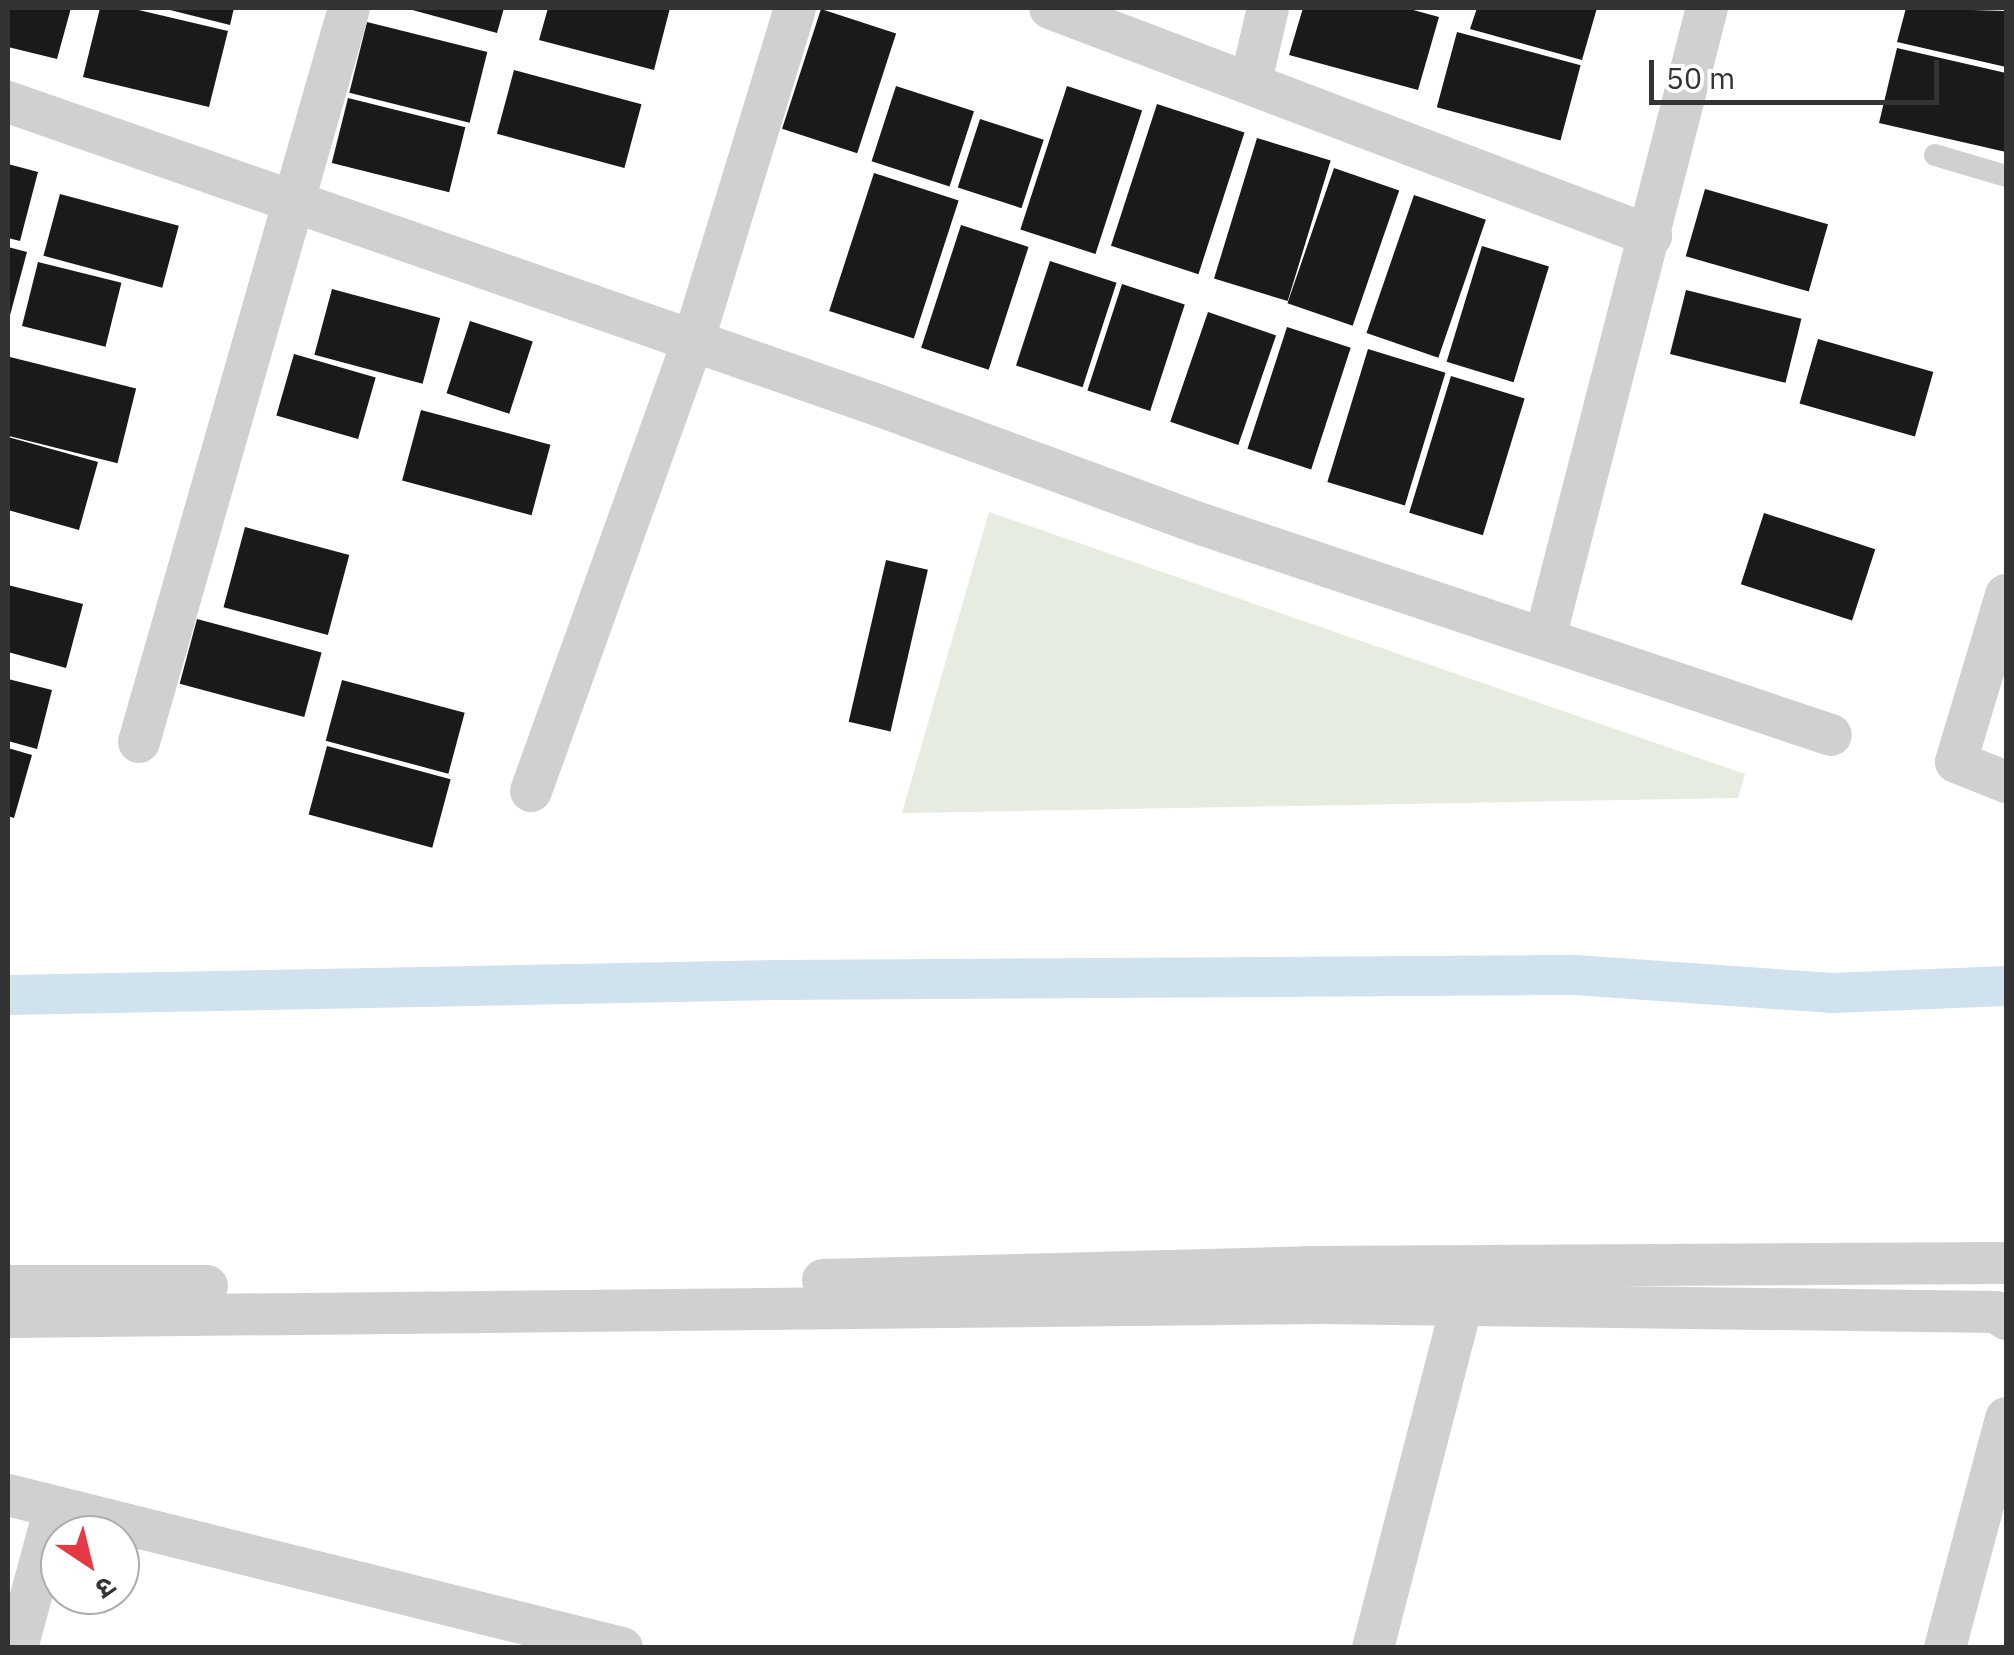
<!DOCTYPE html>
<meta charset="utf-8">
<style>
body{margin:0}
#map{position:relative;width:2014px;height:1655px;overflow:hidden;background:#fff;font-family:"IBM Plex Sans","Noto Sans Devanagari",sans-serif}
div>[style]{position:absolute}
.green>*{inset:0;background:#e6ecdf}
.canal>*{height:40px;margin:-20px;padding:0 20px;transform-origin:20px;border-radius:20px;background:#cfe2ee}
.building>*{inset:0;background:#1a1a1a;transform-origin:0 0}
.service>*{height:22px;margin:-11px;padding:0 11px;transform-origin:11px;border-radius:11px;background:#d0d0d0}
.minor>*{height:42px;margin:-21px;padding:0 21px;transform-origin:21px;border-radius:21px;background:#d0d0d0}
span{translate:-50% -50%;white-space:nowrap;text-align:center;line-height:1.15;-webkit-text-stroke:10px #fff;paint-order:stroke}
.frame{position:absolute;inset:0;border:10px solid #333;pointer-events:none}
.north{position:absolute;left:40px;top:1515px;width:100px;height:100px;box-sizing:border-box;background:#fff;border:2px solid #adadad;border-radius:50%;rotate:145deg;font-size:28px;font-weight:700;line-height:40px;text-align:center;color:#333}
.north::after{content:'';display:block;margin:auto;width:35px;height:45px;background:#e63946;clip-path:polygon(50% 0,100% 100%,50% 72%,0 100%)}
.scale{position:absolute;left:1649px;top:60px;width:290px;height:45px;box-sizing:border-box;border:5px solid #333;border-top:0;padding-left:12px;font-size:30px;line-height:35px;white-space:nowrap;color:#333;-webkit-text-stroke:8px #fff;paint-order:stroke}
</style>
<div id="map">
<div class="green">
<div style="clip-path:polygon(989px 512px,1745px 774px,1738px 798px,902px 813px)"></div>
</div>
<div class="canal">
<div style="left:8px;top:995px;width:768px;rotate:-1.12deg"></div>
<div style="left:776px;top:980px;width:799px;rotate:-0.36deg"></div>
<div style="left:1575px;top:975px;width:258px;rotate:4deg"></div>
<div style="left:1832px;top:993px;width:174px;rotate:-2.3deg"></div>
</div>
<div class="building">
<div style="clip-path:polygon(8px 8px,71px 8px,57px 59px,8px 47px)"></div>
<div style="clip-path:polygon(100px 8px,130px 8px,228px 31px,209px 107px,83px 77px)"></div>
<div style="clip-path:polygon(162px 8px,234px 8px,230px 25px)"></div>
<div style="clip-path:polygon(405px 8px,504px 8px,497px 33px)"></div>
<div style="clip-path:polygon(548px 8px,670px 8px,654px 70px,539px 40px)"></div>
<div style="clip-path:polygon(1303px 8px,1406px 8px,1439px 17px,1418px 90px,1289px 55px)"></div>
<div style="clip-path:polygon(1477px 8px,1597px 8px,1582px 60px,1470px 29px)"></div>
<div style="clip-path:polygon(1906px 8px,2006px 11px,2006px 67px,1897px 42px)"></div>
<div style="left:821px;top:9px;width:79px;height:126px;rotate:18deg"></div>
<div style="left:367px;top:22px;width:124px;height:73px;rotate:14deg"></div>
<div style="left:1457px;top:32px;width:128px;height:78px;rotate:15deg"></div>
<div style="clip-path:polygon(1897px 48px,2006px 73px,2006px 152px,1879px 123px)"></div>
<div style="left:514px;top:70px;width:132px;height:66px;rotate:15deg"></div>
<div style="left:896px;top:86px;width:82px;height:79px;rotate:18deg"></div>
<div style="left:1067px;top:86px;width:79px;height:151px;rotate:18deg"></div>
<div style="left:348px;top:98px;width:121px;height:67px;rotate:14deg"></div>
<div style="left:1157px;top:104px;width:92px;height:149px;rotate:18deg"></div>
<div style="left:980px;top:119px;width:67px;height:72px;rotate:18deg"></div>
<div style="left:1257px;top:138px;width:77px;height:147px;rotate:17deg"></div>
<div style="clip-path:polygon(8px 164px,38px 172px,20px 241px,8px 238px)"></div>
<div style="left:1334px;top:168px;width:69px;height:143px;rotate:19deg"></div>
<div style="left:874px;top:173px;width:89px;height:145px;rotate:18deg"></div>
<div style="left:1705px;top:189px;width:128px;height:70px;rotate:16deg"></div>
<div style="left:60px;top:194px;width:123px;height:64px;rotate:15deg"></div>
<div style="left:1414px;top:195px;width:76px;height:146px;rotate:19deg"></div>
<div style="left:961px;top:225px;width:71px;height:129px;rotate:18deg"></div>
<div style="left:1482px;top:246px;width:70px;height:121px;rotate:17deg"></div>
<div style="clip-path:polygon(8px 247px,27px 252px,9px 319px,8px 318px)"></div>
<div style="left:1050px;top:261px;width:70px;height:110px;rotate:18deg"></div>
<div style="left:38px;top:262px;width:86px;height:66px;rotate:14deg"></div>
<div style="left:1122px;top:284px;width:66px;height:112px;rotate:18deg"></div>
<div style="left:332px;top:289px;width:112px;height:68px;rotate:15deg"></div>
<div style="left:1686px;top:290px;width:119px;height:66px;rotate:14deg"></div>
<div style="left:1208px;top:312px;width:72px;height:116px;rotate:19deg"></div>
<div style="left:470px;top:321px;width:66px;height:76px;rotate:18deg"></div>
<div style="left:1287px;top:327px;width:67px;height:128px;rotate:18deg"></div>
<div style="left:1818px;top:339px;width:120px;height:67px;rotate:16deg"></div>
<div style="left:1368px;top:349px;width:81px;height:139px;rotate:17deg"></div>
<div style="left:294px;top:354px;width:85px;height:64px;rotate:16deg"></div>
<div style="left:10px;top:357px;width:130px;height:77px;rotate:14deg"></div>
<div style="left:1451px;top:376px;width:77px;height:143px;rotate:17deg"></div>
<div style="left:421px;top:410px;width:134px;height:73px;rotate:15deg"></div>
<div style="clip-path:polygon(8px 437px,98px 462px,79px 530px,8px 510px)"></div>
<div style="left:1764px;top:513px;width:117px;height:75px;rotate:18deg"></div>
<div style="left:245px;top:527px;width:108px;height:83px;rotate:15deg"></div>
<div style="left:886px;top:560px;width:43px;height:166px;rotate:13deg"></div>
<div style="clip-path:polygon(8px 585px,83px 604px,66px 668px,8px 652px)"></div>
<div style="left:197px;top:619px;width:129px;height:67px;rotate:15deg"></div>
<div style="clip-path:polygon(8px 679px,52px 690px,37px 749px,8px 741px)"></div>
<div style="left:342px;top:680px;width:127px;height:63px;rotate:15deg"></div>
<div style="left:327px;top:746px;width:128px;height:71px;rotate:15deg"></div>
<div style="clip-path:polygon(8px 748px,32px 755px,14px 818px,8px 816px)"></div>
</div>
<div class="service">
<div style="left:1935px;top:155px;width:74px;rotate:16.5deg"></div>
</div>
<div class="minor">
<div style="left:1050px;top:8px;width:643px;rotate:20.78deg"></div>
<div style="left:1251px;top:81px;width:75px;rotate:-76.9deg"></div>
<div style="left:8px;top:102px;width:915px;rotate:19.21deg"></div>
<div style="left:872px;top:403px;width:354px;rotate:20.2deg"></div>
<div style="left:1204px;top:525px;width:661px;rotate:18.52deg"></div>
<div style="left:2006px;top:595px;width:174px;rotate:106.7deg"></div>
<div style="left:1956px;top:762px;width:54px;rotate:21.8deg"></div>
<div style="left:1545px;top:638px;width:650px;rotate:-75.58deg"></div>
<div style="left:139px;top:742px;width:763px;rotate:-74.03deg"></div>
<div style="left:531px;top:791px;width:477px;rotate:-70.2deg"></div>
<div style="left:693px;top:342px;width:349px;rotate:-73deg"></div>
<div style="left:823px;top:1280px;width:484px;rotate:-1.5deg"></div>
<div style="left:1307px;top:1267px;width:699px;rotate:-0.33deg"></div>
<div style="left:8px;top:1286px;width:199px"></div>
<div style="left:8px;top:1317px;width:1310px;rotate:-0.61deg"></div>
<div style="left:1318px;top:1303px;width:678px;rotate:0.76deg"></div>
<div style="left:1996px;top:1312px;width:12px;rotate:35deg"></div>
<div style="left:8px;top:1495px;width:633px;rotate:13.99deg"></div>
<div style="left:17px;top:1648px;width:146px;rotate:-74.9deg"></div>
<div style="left:1373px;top:1648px;width:380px;rotate:-75.5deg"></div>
<div style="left:1945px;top:1648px;width:238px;rotate:-75.1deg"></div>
</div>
<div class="frame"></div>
<div class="north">उ</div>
<div class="scale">50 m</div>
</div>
